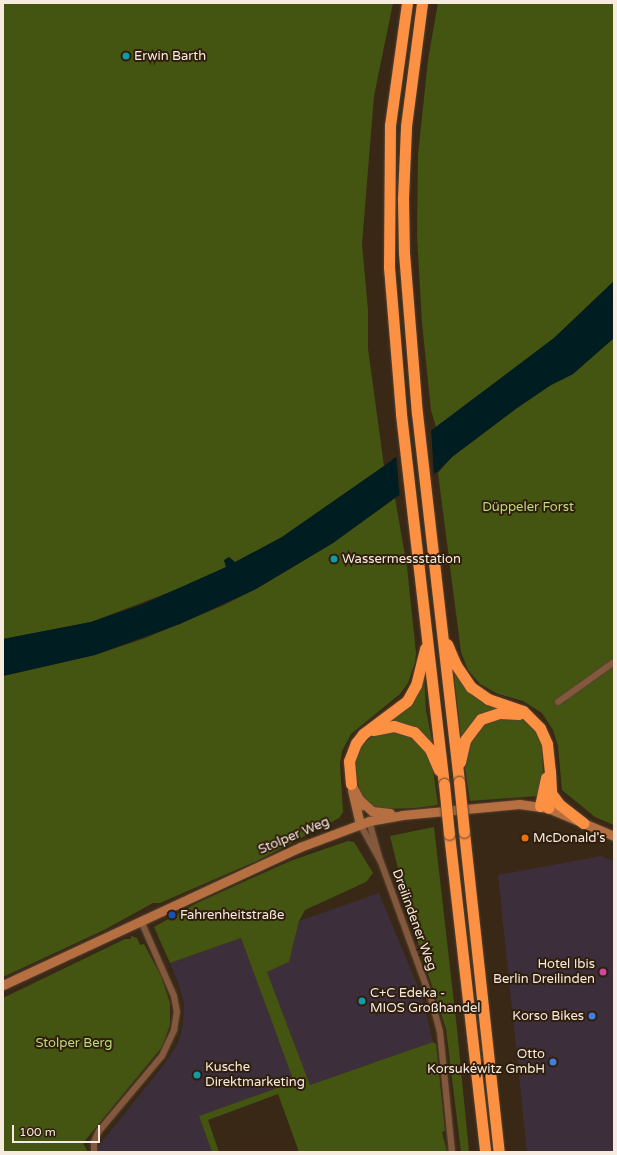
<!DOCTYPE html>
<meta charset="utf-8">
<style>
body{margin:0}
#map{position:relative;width:617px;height:1155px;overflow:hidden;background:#392816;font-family:"Varela Round",sans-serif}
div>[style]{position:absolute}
.commercial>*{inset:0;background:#3c2e3b}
.green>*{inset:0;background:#445512}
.water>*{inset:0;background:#001d22}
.pier>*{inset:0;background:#392816}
.roads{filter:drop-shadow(0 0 1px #544332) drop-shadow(0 0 1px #544332)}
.street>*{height:6px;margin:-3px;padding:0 3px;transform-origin:3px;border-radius:3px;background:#84583c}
.secondary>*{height:9px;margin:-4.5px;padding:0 4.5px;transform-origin:4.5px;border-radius:4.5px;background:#b56f41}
.highway>*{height:11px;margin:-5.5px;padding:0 5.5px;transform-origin:5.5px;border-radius:5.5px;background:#fc9043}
.bridges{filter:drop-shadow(0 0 1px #544332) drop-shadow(0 0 1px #544332)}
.highway-bridge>*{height:11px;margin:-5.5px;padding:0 5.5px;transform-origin:5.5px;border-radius:5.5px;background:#fc9043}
.dots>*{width:11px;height:11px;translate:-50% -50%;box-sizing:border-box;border:2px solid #2f1e0c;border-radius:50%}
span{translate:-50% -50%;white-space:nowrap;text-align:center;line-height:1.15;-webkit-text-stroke:4px #2f1e0c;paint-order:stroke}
.poi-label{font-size:13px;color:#f7ebe0}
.left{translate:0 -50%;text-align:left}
.right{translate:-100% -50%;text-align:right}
.park-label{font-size:13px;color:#bcda79}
.street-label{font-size:13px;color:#f7ebe0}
.frame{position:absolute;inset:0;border:4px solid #f7ebe0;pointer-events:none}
.scale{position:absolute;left:12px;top:1125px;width:88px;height:18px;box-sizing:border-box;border:2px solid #f7ebe0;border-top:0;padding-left:5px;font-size:12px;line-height:14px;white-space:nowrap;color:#f7ebe0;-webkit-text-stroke:3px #2f1e0c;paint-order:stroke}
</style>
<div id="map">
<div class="commercial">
<div style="clip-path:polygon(601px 856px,614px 861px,614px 1152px,527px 1152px,498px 875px)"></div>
<div style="clip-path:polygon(379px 893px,421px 994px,433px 1042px,310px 1085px,267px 972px,289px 962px,299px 921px)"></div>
<div style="clip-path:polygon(241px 938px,294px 1082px,199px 1116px,212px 1152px,94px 1152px,165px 1063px,178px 1043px,183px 1025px,184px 1003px,179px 985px,170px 963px)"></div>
</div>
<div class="green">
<div style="clip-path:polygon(3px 3px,393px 3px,374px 96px,362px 244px,368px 310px,368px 349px,384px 466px,282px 537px,235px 563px,224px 560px,226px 567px,196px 582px,91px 622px,3px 639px)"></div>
<div style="clip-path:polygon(438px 3px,614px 3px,614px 281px,554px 338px,436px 427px,431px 410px,422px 323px,417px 235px,418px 155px,428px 60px)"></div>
<div style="clip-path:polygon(614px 338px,614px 825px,595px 817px,562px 790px,558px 746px,553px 730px,542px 713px,523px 701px,498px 694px,480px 684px,468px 670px,461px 652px,438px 473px,452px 457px,517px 408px,551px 385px,573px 374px)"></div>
<div style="clip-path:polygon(395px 498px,407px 567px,416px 653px,415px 662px,408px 683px,400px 694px,351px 734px,342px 751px,340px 764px,343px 812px,339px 818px,259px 860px,160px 903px,153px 903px,104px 930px,3px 977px,3px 676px,95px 655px,143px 639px,222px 606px,256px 589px,333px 543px)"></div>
<div style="clip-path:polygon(453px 666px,460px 678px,511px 709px,493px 712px,462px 745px)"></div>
<div style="clip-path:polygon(424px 673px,426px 710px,433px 746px,422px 736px,380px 726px,402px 711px)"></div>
<div style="clip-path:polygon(491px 719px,522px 719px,538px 733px,542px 746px,543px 777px,538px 796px,470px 801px,465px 768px,467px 749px,476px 730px)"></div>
<div style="clip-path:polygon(387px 730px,408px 734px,419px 741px,432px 762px,438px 805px,416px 808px,382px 809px,373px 806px,362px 797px,354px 772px,354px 763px,360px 747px,376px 733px)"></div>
<div style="clip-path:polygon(434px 827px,457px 1029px,469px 1152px,461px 1152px,446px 1029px,410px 918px,390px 836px)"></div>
<div style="clip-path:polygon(348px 841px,354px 842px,373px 873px,366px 882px,305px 910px,299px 921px,289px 962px,267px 972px,310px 1085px,433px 1042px,436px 1044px,445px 1131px,442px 1132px,447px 1152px,299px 1152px,278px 1094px,208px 1120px,219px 1152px,212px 1152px,199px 1116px,294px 1082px,241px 938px,170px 963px,154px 927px,197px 903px,290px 861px)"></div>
<div style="clip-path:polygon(131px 936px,137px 938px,140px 945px,144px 944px,161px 976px,170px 1003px,170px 1025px,162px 1047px,83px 1143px,88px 1152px,3px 1152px,3px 998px,125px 939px,131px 939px)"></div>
</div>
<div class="water">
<div style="clip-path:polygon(614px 281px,614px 338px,573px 374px,551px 385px,517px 408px,452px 457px,437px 472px,395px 498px,333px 543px,256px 589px,180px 624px,95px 655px,3px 676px,3px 639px,91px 622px,143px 604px,226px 567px,224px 560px,229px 557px,235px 562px,282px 537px,384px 466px,554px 338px)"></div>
</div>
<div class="pier">
<div style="clip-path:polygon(431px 428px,434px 476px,400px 499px,396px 454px)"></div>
</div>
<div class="roads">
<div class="street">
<div style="left:558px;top:702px;width:69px;rotate:-35.5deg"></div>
<div style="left:369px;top:821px;width:41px;rotate:74.2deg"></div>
<div style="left:360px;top:824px;width:43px;rotate:61.1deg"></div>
<div style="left:381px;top:862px;width:149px;rotate:70deg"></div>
<div style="left:432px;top:1002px;width:31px;rotate:75deg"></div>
<div style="left:440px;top:1032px;width:121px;rotate:84.3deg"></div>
<div style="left:94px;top:1152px;width:10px;rotate:-90deg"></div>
<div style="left:94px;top:1142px;width:12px;rotate:-66deg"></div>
<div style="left:99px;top:1131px;width:98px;rotate:-50deg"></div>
<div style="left:162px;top:1056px;width:29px;rotate:-65deg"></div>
<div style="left:174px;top:1030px;width:18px;rotate:-81deg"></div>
<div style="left:177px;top:1012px;width:16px;rotate:-101deg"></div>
<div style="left:174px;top:996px;width:82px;rotate:-113.7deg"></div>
</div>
<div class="secondary">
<div style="left:351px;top:784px;width:24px;rotate:62deg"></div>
<div style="left:352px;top:790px;width:35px;rotate:77deg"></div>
<div style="left:360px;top:800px;width:16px;rotate:43deg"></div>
<div style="left:372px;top:811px;width:18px;rotate:6deg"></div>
<div style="left:3px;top:985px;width:327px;rotate:-24.9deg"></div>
<div style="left:300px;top:847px;width:74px;rotate:-20.6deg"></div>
<div style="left:369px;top:821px;width:34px;rotate:-10deg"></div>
<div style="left:402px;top:815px;width:118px;rotate:-5.4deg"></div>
<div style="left:519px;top:804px;width:29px;rotate:8deg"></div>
<div style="left:548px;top:808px;width:72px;rotate:23deg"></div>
</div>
<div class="highway">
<div style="left:407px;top:3px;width:123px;rotate:97.9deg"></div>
<div style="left:390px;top:125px;width:142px;rotate:90.4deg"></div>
<div style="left:389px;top:267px;width:147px;rotate:85.3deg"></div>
<div style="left:401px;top:414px;width:372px;rotate:83.4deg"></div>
<div style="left:422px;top:3px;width:125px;rotate:97.4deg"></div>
<div style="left:406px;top:127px;width:71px;rotate:92.4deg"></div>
<div style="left:403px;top:198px;width:55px;rotate:89deg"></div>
<div style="left:404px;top:253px;width:161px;rotate:85.4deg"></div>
<div style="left:417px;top:413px;width:371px;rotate:83.5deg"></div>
<div style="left:447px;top:644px;width:23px;rotate:67deg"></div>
<div style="left:456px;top:665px;width:27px;rotate:56deg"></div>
<div style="left:471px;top:687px;width:21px;rotate:35deg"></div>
<div style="left:488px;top:699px;width:37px;rotate:19deg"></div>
<div style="left:523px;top:711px;width:24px;rotate:45deg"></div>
<div style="left:540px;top:728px;width:17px;rotate:66deg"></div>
<div style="left:547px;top:744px;width:27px;rotate:84deg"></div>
<div style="left:550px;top:771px;width:19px;rotate:87deg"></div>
<div style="left:551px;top:790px;width:18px;rotate:99deg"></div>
<div style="left:373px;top:730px;width:21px;rotate:-11deg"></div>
<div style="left:394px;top:726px;width:21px;rotate:17deg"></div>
<div style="left:414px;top:732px;width:23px;rotate:47deg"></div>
<div style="left:430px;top:749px;width:23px;rotate:67deg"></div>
<div style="left:460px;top:762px;width:23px;rotate:-77deg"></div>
<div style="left:465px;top:740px;width:26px;rotate:-53deg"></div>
<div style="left:481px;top:719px;width:20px;rotate:-18deg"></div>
<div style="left:500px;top:713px;width:19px;rotate:3deg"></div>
<div style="left:351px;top:784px;width:23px;rotate:-95deg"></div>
<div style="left:349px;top:761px;width:19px;rotate:-69deg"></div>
<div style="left:356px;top:743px;width:11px;rotate:-52deg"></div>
<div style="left:363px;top:734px;width:55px;rotate:-36.9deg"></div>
<div style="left:407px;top:701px;width:18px;rotate:-61deg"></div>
<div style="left:416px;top:685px;width:38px;rotate:-76deg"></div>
<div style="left:551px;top:793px;width:14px;rotate:54deg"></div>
<div style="left:559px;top:804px;width:31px;rotate:38deg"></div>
<div style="left:540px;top:806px;width:29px;rotate:-78deg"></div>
<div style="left:464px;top:832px;width:322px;rotate:83.8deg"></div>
<div style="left:449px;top:834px;width:320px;rotate:83.5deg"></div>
</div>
</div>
<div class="bridges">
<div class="highway-bridge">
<div style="left:459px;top:782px;width:50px;rotate:84.3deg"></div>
<div style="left:444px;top:784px;width:50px;rotate:84.3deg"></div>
</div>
</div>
<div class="dots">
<div style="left:126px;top:56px;background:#0f9aa8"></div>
<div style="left:334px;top:559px;background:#0f9aa8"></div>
<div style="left:525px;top:838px;background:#e8710a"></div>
<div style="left:172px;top:915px;background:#1a4fb4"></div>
<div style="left:603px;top:972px;background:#d1479c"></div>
<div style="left:362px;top:1001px;background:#0f9aa8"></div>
<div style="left:592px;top:1016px;background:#3f7fe0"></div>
<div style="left:553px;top:1062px;background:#3f7fe0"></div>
<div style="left:197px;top:1075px;background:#0f9aa8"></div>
</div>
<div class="poi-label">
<span class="left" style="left:134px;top:56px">Erwin Barth</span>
<span class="left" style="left:342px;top:559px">Wassermessstation</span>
<span class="left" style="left:533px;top:838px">McDonald's</span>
<span class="left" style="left:180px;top:915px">Fahrenheitstraße</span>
<span class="right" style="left:595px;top:972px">Hotel Ibis<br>Berlin Dreilinden</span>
<span class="left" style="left:370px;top:1001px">C+C Edeka -<br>MIOS Großhandel</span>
<span class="right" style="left:584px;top:1016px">Korso Bikes</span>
<span class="right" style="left:545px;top:1062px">Otto<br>Korsukéwitz GmbH</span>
<span class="left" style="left:205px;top:1075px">Kusche<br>Direktmarketing</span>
</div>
<div class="park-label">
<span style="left:528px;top:507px">Düppeler Forst</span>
<span style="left:74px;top:1043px">Stolper Berg</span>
</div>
<div class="street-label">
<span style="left:294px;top:836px;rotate:-23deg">Stolper Weg</span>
<span style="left:414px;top:920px;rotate:70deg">Dreilindener Weg</span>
</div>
<div class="frame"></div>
<div class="scale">100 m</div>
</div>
